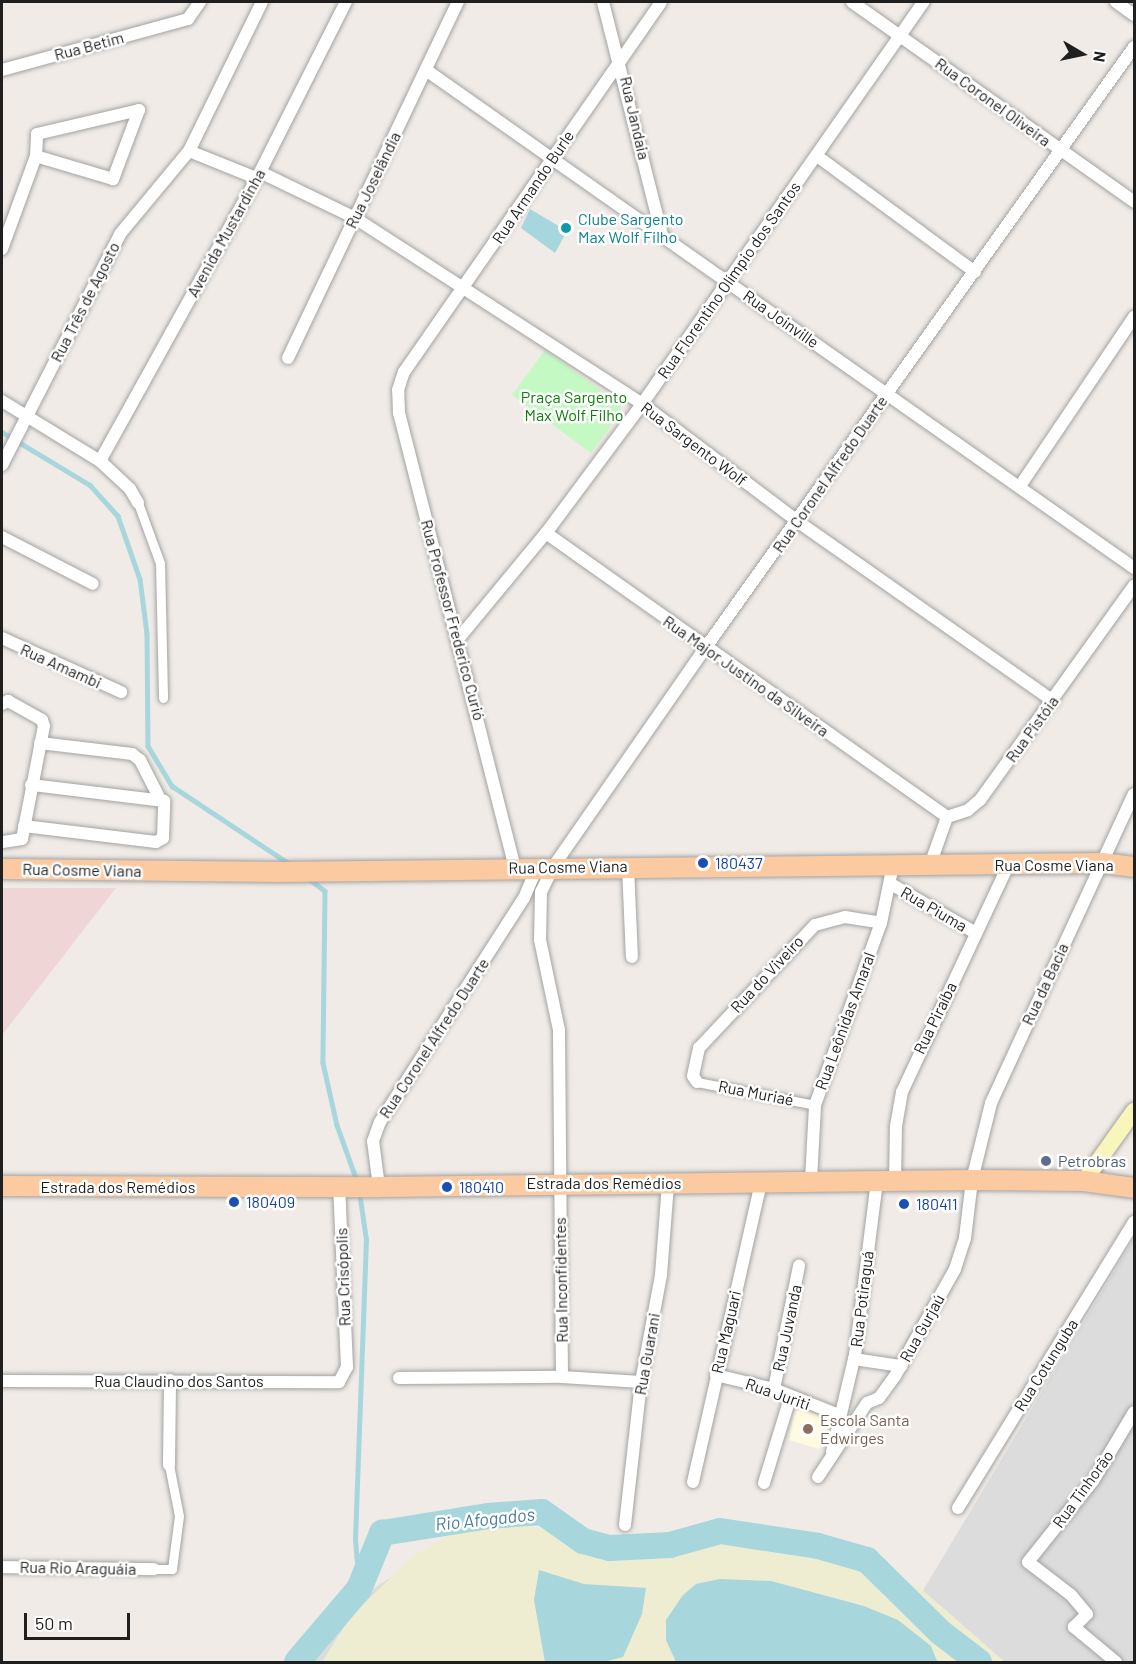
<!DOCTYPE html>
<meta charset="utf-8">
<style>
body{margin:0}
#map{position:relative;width:1136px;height:1664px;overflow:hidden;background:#f0ebe6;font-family:Barlow,sans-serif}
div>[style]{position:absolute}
.residential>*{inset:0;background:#dddcdc}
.commercial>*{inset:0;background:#f0d5d7}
.education>*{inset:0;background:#fffbe0}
.farmland>*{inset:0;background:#eeedd1}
.park>*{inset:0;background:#c5f9c4}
.water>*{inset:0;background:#a7d6dd}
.stream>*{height:4.5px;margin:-2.25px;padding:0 2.25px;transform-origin:2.25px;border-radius:2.25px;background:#a7d6dd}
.river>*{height:26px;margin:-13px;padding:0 13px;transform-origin:13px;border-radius:13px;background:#a7d6dd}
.roads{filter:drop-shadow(0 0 2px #a3a3a3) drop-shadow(0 0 2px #a3a3a3)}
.pedestrian>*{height:9px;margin:-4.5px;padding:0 4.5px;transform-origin:4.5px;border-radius:4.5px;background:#fff}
.minor>*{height:12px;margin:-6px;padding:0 6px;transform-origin:6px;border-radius:6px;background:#fff}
.secondary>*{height:16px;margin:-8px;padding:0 8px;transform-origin:8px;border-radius:8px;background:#f9f6bb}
.primary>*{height:20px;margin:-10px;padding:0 10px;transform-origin:10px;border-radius:10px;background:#fbcaa0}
.dots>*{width:16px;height:16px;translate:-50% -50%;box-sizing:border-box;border:3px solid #fff;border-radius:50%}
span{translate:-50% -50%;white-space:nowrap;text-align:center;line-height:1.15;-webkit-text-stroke:5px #fff;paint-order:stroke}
.street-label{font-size:16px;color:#1f1f1f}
.culture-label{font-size:16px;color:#0d838f}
.left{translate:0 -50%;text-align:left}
.park-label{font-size:16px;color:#0f7e0d}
.transit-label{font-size:16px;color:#164399}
.service-label{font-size:16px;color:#4e5e75}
.education-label{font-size:16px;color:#785e54}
.water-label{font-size:18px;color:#467c9f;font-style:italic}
.frame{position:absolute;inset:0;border:3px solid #1f1f1f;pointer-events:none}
.north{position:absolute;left:1052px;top:24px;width:60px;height:60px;-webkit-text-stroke:4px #fff;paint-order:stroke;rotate:99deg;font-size:16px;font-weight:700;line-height:24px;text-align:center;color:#1f1f1f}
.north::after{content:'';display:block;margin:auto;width:21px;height:27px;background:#1f1f1f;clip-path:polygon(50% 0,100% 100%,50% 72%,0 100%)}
.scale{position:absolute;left:24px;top:1613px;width:106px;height:27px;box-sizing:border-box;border:3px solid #1f1f1f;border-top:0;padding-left:8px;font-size:18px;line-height:21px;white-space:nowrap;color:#1f1f1f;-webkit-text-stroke:4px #fff;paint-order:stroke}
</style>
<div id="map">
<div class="residential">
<div style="clip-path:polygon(1134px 1238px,1134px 1662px,303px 1662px,340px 1611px,397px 1573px,907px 1617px)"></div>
</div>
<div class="commercial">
<div style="clip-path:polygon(2px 888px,116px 888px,2px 1035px)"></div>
</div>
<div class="education">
<div style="clip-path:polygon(800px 1409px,828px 1418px,830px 1425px,819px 1449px,789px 1440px,794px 1412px)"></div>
</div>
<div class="farmland">
<div style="clip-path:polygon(517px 1525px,544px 1529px,605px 1553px,649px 1555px,726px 1542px,828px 1556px,918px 1586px,1005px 1662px,322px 1662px,351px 1616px,414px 1555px,453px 1533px)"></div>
</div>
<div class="park">
<div style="clip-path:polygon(545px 350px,621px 405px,620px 413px,591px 453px,512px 395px)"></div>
</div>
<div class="water">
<div style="clip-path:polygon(530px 209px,567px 231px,555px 253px,521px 228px)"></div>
<div style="clip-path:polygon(539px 1570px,584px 1584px,646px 1588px,642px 1614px,623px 1657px,603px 1662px,545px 1662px,534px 1600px)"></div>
<div style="clip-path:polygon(720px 1579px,771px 1581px,864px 1606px,898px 1620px,931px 1646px,937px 1661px,676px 1662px,666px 1640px,666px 1620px,683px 1595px,696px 1584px)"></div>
<div style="clip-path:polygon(359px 1589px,313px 1662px,287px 1662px)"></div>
</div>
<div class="stream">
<div style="left:2px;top:432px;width:103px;rotate:31.1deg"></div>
<div style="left:90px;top:485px;width:42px;rotate:47.9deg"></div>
<div style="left:118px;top:516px;width:67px;rotate:70.8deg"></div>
<div style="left:140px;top:579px;width:55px;rotate:82.7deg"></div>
<div style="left:147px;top:634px;width:112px;rotate:89.5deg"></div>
<div style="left:148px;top:746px;width:47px;rotate:59deg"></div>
<div style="left:172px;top:786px;width:141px;rotate:33.5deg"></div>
<div style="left:308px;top:878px;width:21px;rotate:37deg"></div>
<div style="left:325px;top:891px;width:172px;rotate:90.7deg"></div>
<div style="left:323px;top:1063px;width:64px;rotate:77.3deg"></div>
<div style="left:337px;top:1125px;width:59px;rotate:70.3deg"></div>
<div style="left:359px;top:1589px;width:50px;rotate:-94.6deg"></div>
<div style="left:355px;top:1539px;width:299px;rotate:-87.9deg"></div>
<div style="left:366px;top:1240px;width:49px;rotate:-98.3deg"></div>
</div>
<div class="river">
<div style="left:297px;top:1662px;width:96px;rotate:-49.7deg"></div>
<div style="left:359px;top:1589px;width:61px;rotate:-67.7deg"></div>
<div style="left:382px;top:1533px;width:107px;rotate:-9.1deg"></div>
<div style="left:488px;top:1516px;width:54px;rotate:-4.2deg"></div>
<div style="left:542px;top:1512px;width:50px;rotate:35.3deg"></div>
<div style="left:583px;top:1541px;width:28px;rotate:15deg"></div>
<div style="left:610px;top:1548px;width:60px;rotate:-2.9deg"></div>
<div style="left:670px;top:1545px;width:52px;rotate:-15.6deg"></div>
<div style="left:720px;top:1531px;width:99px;rotate:8.7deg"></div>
<div style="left:818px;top:1546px;width:51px;rotate:15.9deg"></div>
<div style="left:867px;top:1560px;width:103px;rotate:44.6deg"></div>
<div style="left:940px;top:1632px;width:49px;rotate:37.6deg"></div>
</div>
<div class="roads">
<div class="pedestrian">
<div style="left:138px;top:503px;width:64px;rotate:69.9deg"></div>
<div style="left:160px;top:563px;width:135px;rotate:88.7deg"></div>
<div style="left:697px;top:1082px;width:120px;rotate:11deg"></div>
<div style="left:154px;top:1569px;width:18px"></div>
<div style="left:172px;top:1569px;width:53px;rotate:-82.5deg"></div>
<div style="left:179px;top:1516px;width:52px;rotate:-101.1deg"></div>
</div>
<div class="minor">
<div style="left:603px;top:2px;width:241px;rotate:75.8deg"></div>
<div style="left:852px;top:2px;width:346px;rotate:35.3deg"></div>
<div style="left:1116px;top:2px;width:22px;rotate:36deg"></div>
<div style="left:2px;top:70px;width:193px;rotate:-15.3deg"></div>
<div style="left:188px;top:19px;width:21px;rotate:-55deg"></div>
<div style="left:426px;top:70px;width:866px;rotate:35.12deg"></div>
<div style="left:189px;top:151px;width:72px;rotate:21.9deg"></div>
<div style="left:817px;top:156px;width:196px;rotate:36.3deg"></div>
<div style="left:260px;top:172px;width:106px;rotate:25.8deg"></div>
<div style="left:355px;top:218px;width:342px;rotate:32.9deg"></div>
<div style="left:642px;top:404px;width:194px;rotate:37deg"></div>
<div style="left:797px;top:521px;width:313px;rotate:35.1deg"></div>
<div style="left:2px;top:249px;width:99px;rotate:-69.9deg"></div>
<div style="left:36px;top:156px;width:22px;rotate:-87deg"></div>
<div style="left:37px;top:134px;width:105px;rotate:-13.2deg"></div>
<div style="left:139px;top:110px;width:74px;rotate:110.6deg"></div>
<div style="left:113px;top:179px;width:80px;rotate:-163.4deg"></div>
<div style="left:288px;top:358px;width:395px;rotate:-64.5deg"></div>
<div style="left:2px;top:401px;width:115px;rotate:31.5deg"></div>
<div style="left:100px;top:461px;width:41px;rotate:43deg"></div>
<div style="left:130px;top:489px;width:16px;rotate:60deg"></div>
<div style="left:100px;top:461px;width:330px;rotate:-61deg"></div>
<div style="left:260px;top:172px;width:191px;rotate:-63.2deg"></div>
<div style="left:2px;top:465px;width:259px;rotate:-62.9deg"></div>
<div style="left:120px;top:234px;width:108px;rotate:-50.3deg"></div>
<div style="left:189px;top:151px;width:166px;rotate:-63.9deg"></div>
<div style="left:1020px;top:486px;width:204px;rotate:-56deg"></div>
<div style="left:546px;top:533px;width:491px;rotate:35.3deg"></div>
<div style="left:2px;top:537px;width:102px;rotate:27.3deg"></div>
<div style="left:2px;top:638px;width:131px;rotate:24.4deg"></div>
<div style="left:459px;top:638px;width:136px;rotate:-50.4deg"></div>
<div style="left:546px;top:533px;width:161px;rotate:-53.3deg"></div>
<div style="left:642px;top:404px;width:491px;rotate:-55deg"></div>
<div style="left:2px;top:704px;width:7px;rotate:-27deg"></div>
<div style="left:8px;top:701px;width:39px;rotate:29deg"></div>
<div style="left:42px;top:720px;width:6px;rotate:72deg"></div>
<div style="left:44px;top:726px;width:115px;rotate:101deg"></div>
<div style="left:22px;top:839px;width:20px;rotate:171deg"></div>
<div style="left:40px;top:743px;width:93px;rotate:6.8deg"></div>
<div style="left:132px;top:754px;width:10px;rotate:37deg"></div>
<div style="left:140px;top:760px;width:44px;rotate:62.9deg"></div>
<div style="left:947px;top:817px;width:22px;rotate:-18deg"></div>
<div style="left:968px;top:810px;width:16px;rotate:-40deg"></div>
<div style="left:980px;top:800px;width:264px;rotate:-54.3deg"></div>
<div style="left:24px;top:826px;width:133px;rotate:6.9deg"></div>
<div style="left:156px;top:842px;width:8px;rotate:-30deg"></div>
<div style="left:163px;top:838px;width:37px;rotate:-88deg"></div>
<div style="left:164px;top:801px;width:134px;rotate:-173.1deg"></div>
<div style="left:930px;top:865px;width:51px;rotate:-70.5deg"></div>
<div style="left:628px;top:867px;width:90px;rotate:87.5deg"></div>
<div style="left:515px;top:868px;width:470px;rotate:-104.3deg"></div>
<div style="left:399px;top:413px;width:23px;rotate:-92deg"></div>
<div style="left:398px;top:390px;width:19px;rotate:-72deg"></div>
<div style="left:404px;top:372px;width:450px;rotate:-55.2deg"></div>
<div style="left:891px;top:884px;width:98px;rotate:30deg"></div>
<div style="left:697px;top:1082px;width:7px;rotate:-124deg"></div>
<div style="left:693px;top:1076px;width:29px;rotate:-78deg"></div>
<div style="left:699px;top:1048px;width:169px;rotate:-46.7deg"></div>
<div style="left:815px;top:925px;width:31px;rotate:-15deg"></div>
<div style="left:845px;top:917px;width:36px;rotate:9deg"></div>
<div style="left:811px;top:1180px;width:75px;rotate:-86.9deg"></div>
<div style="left:815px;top:1105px;width:194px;rotate:-70.1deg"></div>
<div style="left:881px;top:923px;width:59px;rotate:-78.3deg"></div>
<div style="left:895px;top:1182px;width:56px;rotate:-89deg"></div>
<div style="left:896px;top:1126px;width:35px;rotate:-80deg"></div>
<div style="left:902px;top:1092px;width:252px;rotate:-64.9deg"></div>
<div style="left:379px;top:1187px;width:46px;rotate:-97.4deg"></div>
<div style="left:373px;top:1141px;width:20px;rotate:-70deg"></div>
<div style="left:380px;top:1122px;width:266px;rotate:-57.3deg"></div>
<div style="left:524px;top:898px;width:33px;rotate:-67deg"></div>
<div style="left:854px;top:1359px;width:48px;rotate:8.5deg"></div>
<div style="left:716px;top:1375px;width:60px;rotate:13.6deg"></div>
<div style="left:774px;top:1389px;width:70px;rotate:21.8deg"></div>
<div style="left:562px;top:1377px;width:347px;rotate:-90.5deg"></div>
<div style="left:559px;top:1030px;width:92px;rotate:-101.9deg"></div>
<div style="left:540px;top:940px;width:48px;rotate:-88.8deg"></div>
<div style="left:541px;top:892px;width:28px;rotate:-64deg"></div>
<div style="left:553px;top:867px;width:268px;rotate:-55.2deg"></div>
<div style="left:706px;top:647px;width:737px;rotate:-54.5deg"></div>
<div style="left:399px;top:1378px;width:163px;rotate:-0.4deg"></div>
<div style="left:562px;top:1377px;width:79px;rotate:3.6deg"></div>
<div style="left:2px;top:1381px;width:337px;rotate:0.2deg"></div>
<div style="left:339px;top:1382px;width:17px;rotate:-62deg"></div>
<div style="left:347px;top:1367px;width:180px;rotate:-92.5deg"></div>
<div style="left:774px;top:1389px;width:126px;rotate:-78.5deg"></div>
<div style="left:832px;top:1452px;width:100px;rotate:-76.7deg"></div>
<div style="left:855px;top:1355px;width:175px;rotate:-82.8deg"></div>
<div style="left:169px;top:1465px;width:85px;rotate:-89.3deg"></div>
<div style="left:818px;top:1477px;width:89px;rotate:-56.5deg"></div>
<div style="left:867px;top:1403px;width:13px;rotate:-23deg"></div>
<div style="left:879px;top:1398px;width:27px;rotate:-54deg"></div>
<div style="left:895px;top:1376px;width:123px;rotate:-60.7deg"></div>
<div style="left:955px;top:1269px;width:33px;rotate:-72deg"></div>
<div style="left:965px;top:1238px;width:58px;rotate:-83.1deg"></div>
<div style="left:972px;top:1180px;width:79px;rotate:-76.1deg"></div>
<div style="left:991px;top:1103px;width:340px;rotate:-65.2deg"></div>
<div style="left:693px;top:1482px;width:308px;rotate:-77.2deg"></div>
<div style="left:764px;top:1483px;width:89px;rotate:-73deg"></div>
<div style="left:958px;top:1508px;width:336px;rotate:-58.4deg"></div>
<div style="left:625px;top:1525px;width:144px;rotate:-83.6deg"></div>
<div style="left:641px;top:1382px;width:109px;rotate:-79.4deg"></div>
<div style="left:661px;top:1275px;width:92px;rotate:-85.6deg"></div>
<div style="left:2px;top:1567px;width:152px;rotate:0.8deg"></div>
<div style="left:1116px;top:1662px;width:55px;rotate:-140.2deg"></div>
<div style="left:1074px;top:1627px;width:18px;rotate:-45deg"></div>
<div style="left:1087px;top:1614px;width:25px;rotate:-130deg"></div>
<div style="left:1071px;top:1595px;width:54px;rotate:-142.5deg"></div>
<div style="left:1028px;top:1562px;width:104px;rotate:-51.3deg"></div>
<div style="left:1093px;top:1481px;width:80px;rotate:-59.3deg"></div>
</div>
<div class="secondary">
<div style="left:1084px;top:1181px;width:86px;rotate:-54.5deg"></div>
</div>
<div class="primary">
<div style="left:2px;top:869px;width:278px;rotate:0.6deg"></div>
<div style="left:280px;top:872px;width:822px;rotate:-0.63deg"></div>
<div style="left:1102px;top:863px;width:32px;rotate:7deg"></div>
<div style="left:2px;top:1186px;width:377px;rotate:0.2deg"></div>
<div style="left:379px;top:1187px;width:593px;rotate:-0.68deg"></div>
<div style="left:972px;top:1180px;width:112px;rotate:0.5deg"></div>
<div style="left:1084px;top:1181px;width:50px;rotate:8deg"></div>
</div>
</div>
<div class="dots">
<div style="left:566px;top:228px;background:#0f9aa8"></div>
<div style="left:703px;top:863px;background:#1a4fb4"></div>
<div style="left:1046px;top:1161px;background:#5c6f8a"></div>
<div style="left:447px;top:1187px;background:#1a4fb4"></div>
<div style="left:234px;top:1202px;background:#1a4fb4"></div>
<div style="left:904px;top:1204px;background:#1a4fb4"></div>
<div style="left:808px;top:1429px;background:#8d6e63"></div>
</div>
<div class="street-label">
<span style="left:89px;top:46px;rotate:-15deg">Rua Betim</span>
<span style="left:993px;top:102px;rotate:36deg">Rua Coronel Oliveira</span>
<span style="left:635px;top:118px;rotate:77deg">Rua Jandaia</span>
<span style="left:373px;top:180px;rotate:-64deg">Rua Joselândia</span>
<span style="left:533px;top:187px;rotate:-56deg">Rua Armando Burle</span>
<span style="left:226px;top:233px;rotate:-61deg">Avenida Mustardinha</span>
<span style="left:729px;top:280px;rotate:-55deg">Rua Florentino Olímpio dos Santos</span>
<span style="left:85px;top:302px;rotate:-63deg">Rua Três de Agosto</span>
<span style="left:781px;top:319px;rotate:35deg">Rua Joinville</span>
<span style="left:694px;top:444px;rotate:37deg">Rua Sargento Wolf</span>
<span style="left:830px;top:474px;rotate:-55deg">Rua Coronel Alfredo Duarte</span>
<span style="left:453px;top:620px;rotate:75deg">Rua Professor Frederico Curió</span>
<span style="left:61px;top:666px;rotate:24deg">Rua Amambi</span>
<span style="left:746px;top:676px;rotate:35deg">Rua Major Justino da Silveira</span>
<span style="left:1032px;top:729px;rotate:-54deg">Rua Pistóia</span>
<span style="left:1054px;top:865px">Rua Cosme Viana</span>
<span style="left:568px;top:867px;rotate:-1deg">Rua Cosme Viana</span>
<span style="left:82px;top:870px;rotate:1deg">Rua Cosme Viana</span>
<span style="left:934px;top:909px;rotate:30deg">Rua Piuma</span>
<span style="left:767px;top:974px;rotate:-47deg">Rua do Viveiro</span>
<span style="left:1045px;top:984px;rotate:-65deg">Rua da Bacia</span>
<span style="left:935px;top:1018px;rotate:-64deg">Rua Piraíba</span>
<span style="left:845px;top:1021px;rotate:-70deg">Rua Leônidas Amaral</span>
<span style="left:434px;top:1038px;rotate:-57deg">Rua Coronel Alfredo Duarte</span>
<span style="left:756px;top:1093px;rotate:11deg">Rua Muriaé</span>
<span style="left:604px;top:1183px">Estrada dos Remédios</span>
<span style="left:118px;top:1187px">Estrada dos Remédios</span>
<span style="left:343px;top:1277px;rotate:-92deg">Rua Crisópolis</span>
<span style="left:561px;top:1280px;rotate:-91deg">Rua Inconfidentes</span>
<span style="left:862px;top:1299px;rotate:-83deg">Rua Potiraguá</span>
<span style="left:787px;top:1328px;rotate:-78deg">Rua Juvanda</span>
<span style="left:922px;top:1328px;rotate:-61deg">Rua Gurjaú</span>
<span style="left:726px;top:1332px;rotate:-77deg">Rua Maguari</span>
<span style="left:647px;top:1354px;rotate:-80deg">Rua Guarani</span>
<span style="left:1046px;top:1365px;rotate:-58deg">Rua Cotunguba</span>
<span style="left:179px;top:1381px">Rua Claudino dos Santos</span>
<span style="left:778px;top:1394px;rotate:19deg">Rua Juriti</span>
<span style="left:1083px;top:1489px;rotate:-54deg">Rua Tinhorão</span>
<span style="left:78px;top:1568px;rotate:1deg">Rua Rio Araguáia</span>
</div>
<div class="culture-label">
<span class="left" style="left:578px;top:228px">Clube Sargento<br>Max Wolf Filho</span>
</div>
<div class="park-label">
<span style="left:574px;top:406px">Praça Sargento<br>Max Wolf Filho</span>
</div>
<div class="transit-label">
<span class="left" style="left:715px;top:863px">180437</span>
<span class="left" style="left:459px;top:1187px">180410</span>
<span class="left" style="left:246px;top:1202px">180409</span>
<span class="left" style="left:916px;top:1204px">180411</span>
</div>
<div class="service-label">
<span class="left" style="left:1058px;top:1161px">Petrobras</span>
</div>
<div class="education-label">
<span class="left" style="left:820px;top:1429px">Escola Santa<br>Edwirges</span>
</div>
<div class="water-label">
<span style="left:485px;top:1519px;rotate:-6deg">Rio Afogados</span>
</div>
<div class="frame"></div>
<div class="north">N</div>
<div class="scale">50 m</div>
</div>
